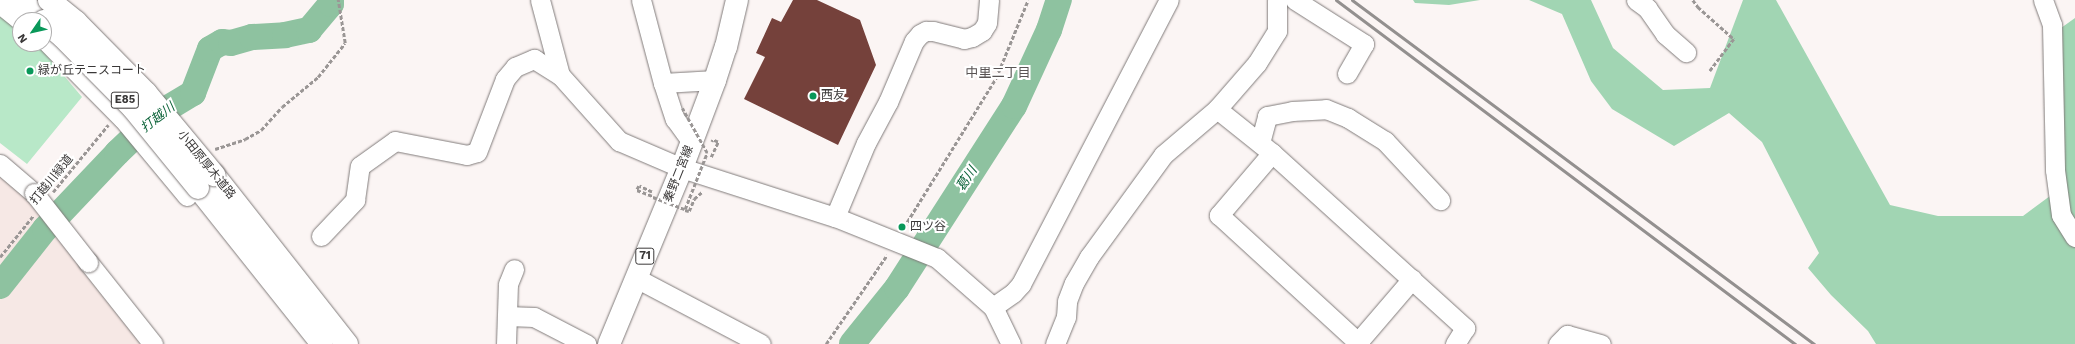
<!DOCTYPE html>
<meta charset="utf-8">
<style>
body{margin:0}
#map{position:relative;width:2075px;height:344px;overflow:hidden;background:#fbf5f4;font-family:"Work Sans","Noto Sans JP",sans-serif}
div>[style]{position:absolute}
.built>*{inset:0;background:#f6e8e5}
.green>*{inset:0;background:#b8e8c8}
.forest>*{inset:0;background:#a1d5b3}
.river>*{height:26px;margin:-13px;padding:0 13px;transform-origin:13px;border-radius:13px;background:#8ec2a0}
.building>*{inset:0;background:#75413b}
.path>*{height:2.5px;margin-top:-1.25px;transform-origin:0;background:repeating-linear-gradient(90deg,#9a9695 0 4px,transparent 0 6px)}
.roads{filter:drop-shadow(0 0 1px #807b7a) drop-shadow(0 0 1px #807b7a)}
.minor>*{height:19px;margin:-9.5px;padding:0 9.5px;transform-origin:9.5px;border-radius:9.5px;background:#fff}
.major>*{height:22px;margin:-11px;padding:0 11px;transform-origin:11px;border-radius:11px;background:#fff}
.highway>*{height:22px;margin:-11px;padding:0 11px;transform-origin:11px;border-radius:11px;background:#fff}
.rail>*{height:3px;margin:-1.5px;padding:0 1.5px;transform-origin:1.5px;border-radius:1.5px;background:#93908f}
.path-bridge>*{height:2.5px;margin-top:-1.25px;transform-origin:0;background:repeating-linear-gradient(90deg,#9a9695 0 4px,transparent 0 6px)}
.bridges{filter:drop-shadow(0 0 1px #807b7a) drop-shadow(0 0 1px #807b7a)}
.minor-bridge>*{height:19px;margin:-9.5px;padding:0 9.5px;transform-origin:9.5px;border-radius:9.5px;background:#fff}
.highway-bridge>*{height:22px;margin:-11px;padding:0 11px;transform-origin:11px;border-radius:11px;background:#fff}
.dots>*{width:11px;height:11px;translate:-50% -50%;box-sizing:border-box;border:2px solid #fff;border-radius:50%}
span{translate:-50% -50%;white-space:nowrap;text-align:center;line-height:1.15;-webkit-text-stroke:4px #fff;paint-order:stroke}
.shield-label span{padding:1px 3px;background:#fff;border:1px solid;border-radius:3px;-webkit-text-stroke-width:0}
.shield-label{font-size:11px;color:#3a3838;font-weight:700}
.poi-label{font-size:12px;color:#3a3838}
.left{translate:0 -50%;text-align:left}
.street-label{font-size:12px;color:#3a3838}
.neighbourhood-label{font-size:13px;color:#595454}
.water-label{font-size:13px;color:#0c6339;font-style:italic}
.north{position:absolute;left:12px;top:12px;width:40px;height:40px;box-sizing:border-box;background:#fff;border:1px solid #b0afaf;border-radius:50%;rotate:236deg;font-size:11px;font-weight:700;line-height:16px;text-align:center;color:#3a3838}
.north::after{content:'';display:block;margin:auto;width:14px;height:18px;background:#099859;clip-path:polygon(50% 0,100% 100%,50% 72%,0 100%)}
</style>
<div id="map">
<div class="built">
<div style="clip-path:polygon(0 164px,147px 344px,0 344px)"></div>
</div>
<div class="green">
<div style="clip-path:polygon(0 16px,20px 31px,20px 44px,37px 44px,82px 97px,27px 164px,0 143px)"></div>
</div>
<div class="forest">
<div style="clip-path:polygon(1413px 0,1480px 0,1449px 5px,1415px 3px)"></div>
<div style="clip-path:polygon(1529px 0,1591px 0,1613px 48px,1663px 90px,1710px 88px,1743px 0,1776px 0,1890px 205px,1938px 216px,2023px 216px,2050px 196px,2054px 33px,2075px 18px,2075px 344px,1876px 344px,1868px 331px,1831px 295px,1808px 268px,1819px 253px,1762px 142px,1729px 113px,1674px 146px,1612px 109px,1591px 81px,1562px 14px)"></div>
</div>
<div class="river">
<div style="left:0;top:286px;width:73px;rotate:-51.7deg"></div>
<div style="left:45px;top:229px;width:105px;rotate:-46.5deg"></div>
<div style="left:117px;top:153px;width:57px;rotate:-43.6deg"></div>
<div style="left:158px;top:114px;width:41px;rotate:-31deg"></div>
<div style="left:193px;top:93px;width:47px;rotate:-68.9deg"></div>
<div style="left:210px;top:49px;width:14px;rotate:-30deg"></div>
<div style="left:222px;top:42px;width:9px;rotate:6deg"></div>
<div style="left:231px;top:43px;width:22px;rotate:-16deg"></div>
<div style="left:252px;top:37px;width:33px;rotate:-3deg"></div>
<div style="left:285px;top:35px;width:25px;rotate:-12deg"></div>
<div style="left:309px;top:30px;width:34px;rotate:-50deg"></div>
<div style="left:331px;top:4px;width:4px;rotate:-90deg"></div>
<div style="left:852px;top:344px;width:72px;rotate:-51.2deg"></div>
<div style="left:897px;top:288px;width:216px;rotate:-57.3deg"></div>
<div style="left:1014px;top:106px;width:84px;rotate:-65.3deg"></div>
<div style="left:1049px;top:30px;width:32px;rotate:-72deg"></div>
</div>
<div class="building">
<div style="clip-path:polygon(793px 0,817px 0,860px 20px,876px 65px,838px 145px,744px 99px,765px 57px,756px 53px,772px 18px,781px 22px)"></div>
</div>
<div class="path">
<div style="left:1693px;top:0;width:9px;rotate:54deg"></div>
<div style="left:1698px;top:7px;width:48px;rotate:41.6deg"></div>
<div style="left:1734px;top:39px;width:40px;rotate:127deg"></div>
<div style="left:215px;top:149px;width:32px;rotate:-18deg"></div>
<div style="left:245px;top:139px;width:18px;rotate:-29deg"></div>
<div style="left:261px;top:130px;width:31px;rotate:-48deg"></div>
<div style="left:282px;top:107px;width:47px;rotate:-39.8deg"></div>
<div style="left:318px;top:77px;width:43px;rotate:-51.5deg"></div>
<div style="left:345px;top:43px;width:44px;rotate:-99.2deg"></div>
<div style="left:711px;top:157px;width:17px;rotate:-65deg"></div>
<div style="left:718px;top:142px;width:5px;rotate:-158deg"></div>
<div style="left:713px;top:140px;width:2px;rotate:117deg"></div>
<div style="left:53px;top:192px;width:87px;rotate:-50.6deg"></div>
<div style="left:652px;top:192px;width:14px;rotate:-155deg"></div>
<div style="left:639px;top:186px;width:4px;rotate:117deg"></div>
<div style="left:637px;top:190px;width:17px;rotate:21deg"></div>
<div style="left:685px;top:210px;width:4px;rotate:14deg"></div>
<div style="left:689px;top:211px;width:13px;rotate:-67deg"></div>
<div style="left:694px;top:199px;width:11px;rotate:-41deg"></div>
<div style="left:904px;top:227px;width:175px;rotate:-58.3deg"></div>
<div style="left:996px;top:78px;width:84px;rotate:-67.7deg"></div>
<div style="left:0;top:257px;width:53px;rotate:-51.2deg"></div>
<div style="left:826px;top:344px;width:108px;rotate:-55.6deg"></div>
</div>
<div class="roads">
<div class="minor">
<div style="left:540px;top:0;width:78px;rotate:75.1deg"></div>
<div style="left:641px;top:0;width:86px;rotate:75.2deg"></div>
<div style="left:663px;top:83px;width:38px;rotate:72deg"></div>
<div style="left:675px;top:119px;width:29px;rotate:54deg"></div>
<div style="left:1295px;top:0;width:82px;rotate:32.5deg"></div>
<div style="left:1364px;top:44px;width:34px;rotate:120deg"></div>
<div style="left:1636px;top:0;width:14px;rotate:36deg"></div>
<div style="left:1647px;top:8px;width:32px;rotate:55deg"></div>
<div style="left:1665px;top:34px;width:28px;rotate:41deg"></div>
<div style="left:2043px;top:0;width:27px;rotate:70deg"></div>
<div style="left:2052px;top:25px;width:145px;rotate:88.8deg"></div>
<div style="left:2055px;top:170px;width:45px;rotate:82.4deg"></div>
<div style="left:2061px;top:215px;width:26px;rotate:58deg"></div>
<div style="left:0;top:4px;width:26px;rotate:39deg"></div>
<div style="left:44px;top:39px;width:112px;rotate:45.4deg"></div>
<div style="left:123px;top:119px;width:100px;rotate:50.3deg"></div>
<div style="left:663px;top:83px;width:52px;rotate:-3.3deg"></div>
<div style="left:1217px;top:109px;width:70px;rotate:38.7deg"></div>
<div style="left:1272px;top:153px;width:261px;rotate:42.2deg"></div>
<div style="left:1465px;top:328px;width:19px;rotate:122deg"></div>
<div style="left:1260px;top:143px;width:28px;rotate:-75deg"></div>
<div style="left:1267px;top:116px;width:25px;rotate:-11deg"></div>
<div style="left:1292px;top:111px;width:34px;rotate:-3deg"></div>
<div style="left:1326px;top:109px;width:24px;rotate:22deg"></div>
<div style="left:1348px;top:118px;width:44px;rotate:31.9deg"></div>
<div style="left:1385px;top:141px;width:81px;rotate:47deg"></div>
<div style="left:1272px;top:153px;width:82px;rotate:130.5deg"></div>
<div style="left:1219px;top:215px;width:191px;rotate:42.5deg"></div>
<div style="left:0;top:164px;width:45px;rotate:40.5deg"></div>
<div style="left:835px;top:217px;width:80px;rotate:-67.3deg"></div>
<div style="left:866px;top:143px;width:47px;rotate:-61.8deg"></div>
<div style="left:888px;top:102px;width:66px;rotate:-66.9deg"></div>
<div style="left:914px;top:41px;width:9px;rotate:-49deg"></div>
<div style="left:920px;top:34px;width:7px;rotate:-27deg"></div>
<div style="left:926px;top:31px;width:7px"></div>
<div style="left:933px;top:31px;width:32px;rotate:14deg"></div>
<div style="left:964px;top:39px;width:8px;rotate:-14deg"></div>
<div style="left:972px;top:37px;width:12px;rotate:-31deg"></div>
<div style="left:982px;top:31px;width:9px;rotate:-58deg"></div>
<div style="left:987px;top:23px;width:23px;rotate:-85deg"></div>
<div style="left:321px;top:236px;width:50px;rotate:-46.6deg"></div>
<div style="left:355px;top:200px;width:34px;rotate:-82deg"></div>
<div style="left:360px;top:166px;width:43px;rotate:-35.5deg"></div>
<div style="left:395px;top:141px;width:73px;rotate:11deg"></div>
<div style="left:467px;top:155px;width:10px;rotate:-17deg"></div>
<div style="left:477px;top:152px;width:78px;rotate:-69deg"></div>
<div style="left:505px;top:79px;width:16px;rotate:-50deg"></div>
<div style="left:515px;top:67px;width:21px;rotate:-23deg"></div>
<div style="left:534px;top:59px;width:31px;rotate:32deg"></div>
<div style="left:560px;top:75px;width:89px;rotate:48.2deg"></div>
<div style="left:619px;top:141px;width:69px;rotate:23.2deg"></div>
<div style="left:682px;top:168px;width:161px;rotate:17.8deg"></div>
<div style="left:835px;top:217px;width:110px;rotate:21.9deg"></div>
<div style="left:937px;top:258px;width:74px;rotate:41.2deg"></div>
<div style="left:993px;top:307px;width:41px;rotate:64.1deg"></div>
<div style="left:88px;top:262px;width:105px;rotate:51.6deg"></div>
<div style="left:636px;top:278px;width:141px;rotate:27.8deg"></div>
<div style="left:993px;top:307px;width:24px;rotate:-35deg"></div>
<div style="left:1013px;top:293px;width:12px;rotate:-48deg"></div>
<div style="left:1021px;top:284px;width:320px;rotate:-62.5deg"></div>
<div style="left:507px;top:316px;width:27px;rotate:2deg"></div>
<div style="left:534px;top:317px;width:59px;rotate:27.4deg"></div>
<div style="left:1358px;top:342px;width:83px;rotate:-49.4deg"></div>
<div style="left:506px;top:344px;width:60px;rotate:-88.1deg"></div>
<div style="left:508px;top:284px;width:16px;rotate:-68deg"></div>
<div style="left:1055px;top:344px;width:29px;rotate:-68deg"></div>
<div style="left:1066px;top:317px;width:16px;rotate:-86deg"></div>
<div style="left:1067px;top:301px;width:19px;rotate:-69deg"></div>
<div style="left:1074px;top:283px;width:30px;rotate:-60deg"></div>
<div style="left:1089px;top:257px;width:126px;rotate:-54deg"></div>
<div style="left:1163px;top:155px;width:71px;rotate:-40.4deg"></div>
<div style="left:1217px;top:109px;width:61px;rotate:-49deg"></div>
<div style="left:1257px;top:63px;width:38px;rotate:-58deg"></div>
<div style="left:1277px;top:31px;width:31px;rotate:-90deg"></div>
<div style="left:1558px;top:344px;width:13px;rotate:-45deg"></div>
<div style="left:1567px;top:335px;width:35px;rotate:15deg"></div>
</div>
<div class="major">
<div style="left:609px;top:344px;width:191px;rotate:-67.5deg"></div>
<div style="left:682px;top:168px;width:94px;rotate:-69.4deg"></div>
<div style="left:715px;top:80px;width:35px;rotate:-72deg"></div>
<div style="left:726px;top:47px;width:48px;rotate:-76.8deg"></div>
</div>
<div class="highway">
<div style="left:20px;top:0;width:30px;rotate:41deg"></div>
<div style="left:214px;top:175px;width:215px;rotate:51.8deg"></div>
<div style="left:198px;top:188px;width:199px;rotate:51.5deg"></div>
</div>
</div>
<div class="rail">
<div style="left:1336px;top:0;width:574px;rotate:36.85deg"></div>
<div style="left:1352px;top:0;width:576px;rotate:36.67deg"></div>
</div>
<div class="path-bridge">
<div style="left:653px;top:197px;width:34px;rotate:21deg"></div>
<div style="left:685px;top:209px;width:60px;rotate:-68.6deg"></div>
<div style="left:707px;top:153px;width:51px;rotate:-119.1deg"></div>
</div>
<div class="bridges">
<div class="minor-bridge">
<div style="left:34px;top:193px;width:88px;rotate:52deg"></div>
</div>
<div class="highway-bridge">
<div style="left:49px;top:0;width:35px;rotate:39deg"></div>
<div style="left:76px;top:22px;width:100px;rotate:45.4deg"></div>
<div style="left:146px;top:93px;width:107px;rotate:50.3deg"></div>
<div style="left:44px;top:21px;width:25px;rotate:40deg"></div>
<div style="left:63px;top:37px;width:100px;rotate:45.4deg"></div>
<div style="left:133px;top:108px;width:103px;rotate:50.9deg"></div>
</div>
</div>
<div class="dots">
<div style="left:30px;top:71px;background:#099859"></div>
<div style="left:813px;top:96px;background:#099859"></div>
<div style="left:902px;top:227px;background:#099859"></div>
</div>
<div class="shield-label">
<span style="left:125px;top:100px">E85</span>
<span style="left:645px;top:256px">71</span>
</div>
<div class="poi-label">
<span class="left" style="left:38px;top:71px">緑が丘テニスコート</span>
<span class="left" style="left:821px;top:96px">西友</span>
<span class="left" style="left:910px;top:227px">四ツ谷</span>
</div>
<div class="street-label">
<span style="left:206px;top:165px;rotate:51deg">小田原厚木道路</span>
<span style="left:679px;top:174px;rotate:-68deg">秦野二宮線</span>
<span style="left:52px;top:180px;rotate:-51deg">打越川緑道</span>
</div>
<div class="neighbourhood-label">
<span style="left:998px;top:73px">中里二丁目</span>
</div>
<div class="water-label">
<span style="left:158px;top:118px;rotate:-38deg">打越川</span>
<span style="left:967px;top:179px;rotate:-57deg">葛川</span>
</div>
<div class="north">N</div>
</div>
